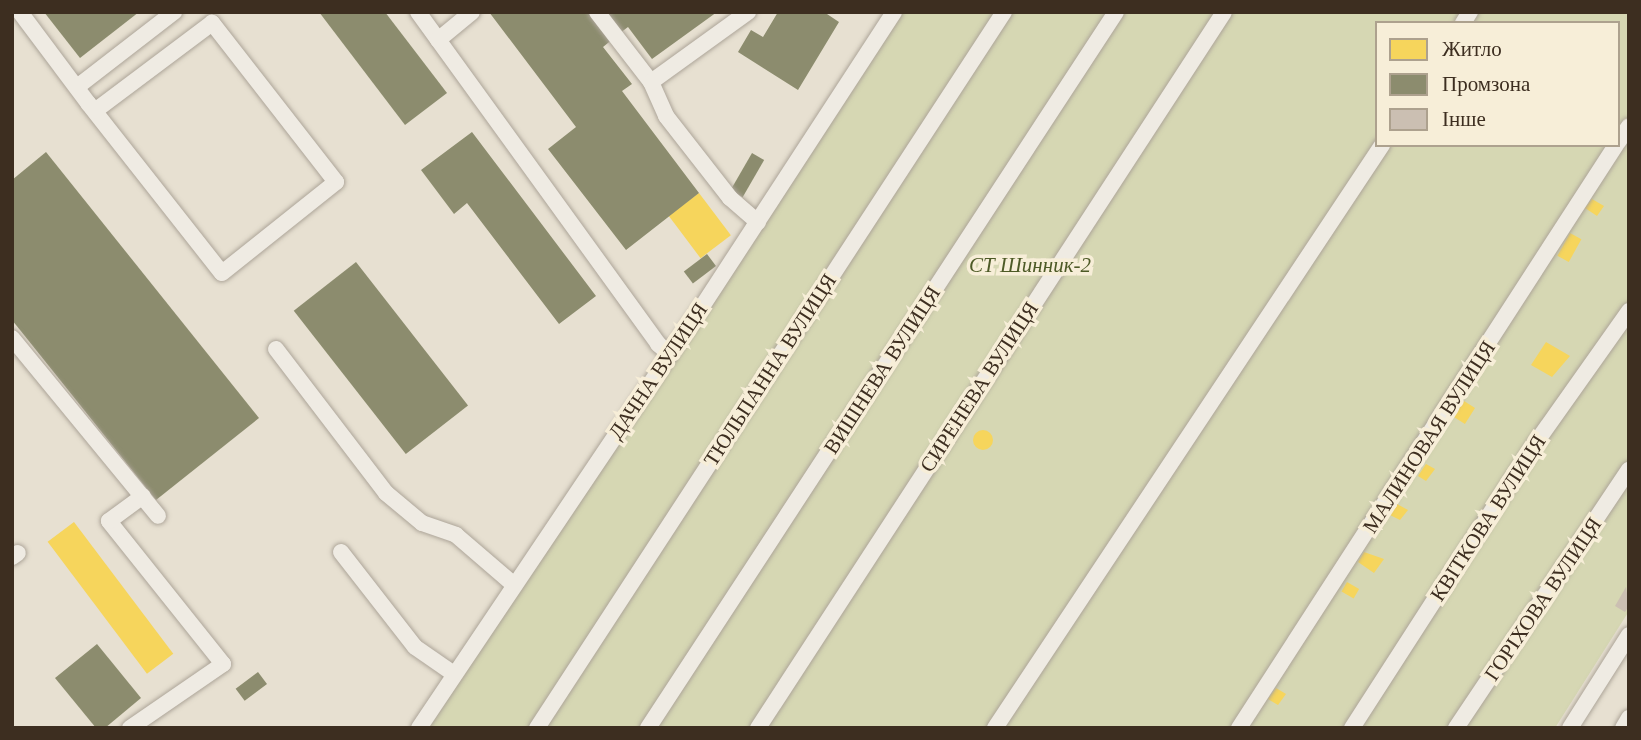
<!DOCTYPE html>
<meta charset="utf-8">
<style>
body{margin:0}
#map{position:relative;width:1641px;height:740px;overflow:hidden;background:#e7e0d1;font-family:"Times New Roman",serif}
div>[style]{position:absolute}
.green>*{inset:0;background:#d6d7b3}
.homes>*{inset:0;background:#f6d55c;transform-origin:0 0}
.round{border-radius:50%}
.industry>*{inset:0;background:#8c8c6e;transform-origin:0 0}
.building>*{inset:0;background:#cbbfb2}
.roads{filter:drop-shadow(0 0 2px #ada599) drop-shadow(0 0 2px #ada599)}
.minor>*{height:16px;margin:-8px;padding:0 8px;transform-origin:8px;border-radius:8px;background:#efebe3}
span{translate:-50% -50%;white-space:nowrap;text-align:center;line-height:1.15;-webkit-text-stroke:7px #f7eed8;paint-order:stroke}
.park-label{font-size:21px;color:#4d5a26;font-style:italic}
.street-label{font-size:21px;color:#3d2e20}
.frame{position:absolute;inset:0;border:14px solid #3d2e20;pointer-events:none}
.legend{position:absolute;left:1375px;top:21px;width:245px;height:126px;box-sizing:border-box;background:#f7eed8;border:2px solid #ada18e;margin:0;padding:9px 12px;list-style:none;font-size:21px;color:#3d2e20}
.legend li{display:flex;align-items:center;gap:14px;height:35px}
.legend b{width:35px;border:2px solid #ada18e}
</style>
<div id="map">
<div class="green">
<div style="clip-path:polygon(evenodd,898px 12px,1629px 12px,1629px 611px,1555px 728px,429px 728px,898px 12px,1377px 23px,1618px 23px,1618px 145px,1377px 145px,1377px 23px)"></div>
</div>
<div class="homes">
<div style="left:699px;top:193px;width:53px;height:38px;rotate:53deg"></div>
<div style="clip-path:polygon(1592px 199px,1604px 206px,1597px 216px,1585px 208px)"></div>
<div style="left:1570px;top:233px;width:13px;height:26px;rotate:29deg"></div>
<div style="clip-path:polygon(1546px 342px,1570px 356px,1552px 377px,1531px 365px)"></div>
<div style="left:1464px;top:401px;width:13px;height:19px;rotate:32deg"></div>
<div class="round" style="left:973px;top:430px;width:20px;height:20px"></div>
<div style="clip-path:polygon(1426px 464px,1435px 469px,1426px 481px,1418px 476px)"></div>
<div style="clip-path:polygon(1397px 504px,1408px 510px,1400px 520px,1390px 515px)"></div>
<div style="left:74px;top:522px;width:165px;height:33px;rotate:53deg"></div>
<div style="clip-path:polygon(1364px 552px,1384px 559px,1374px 573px,1358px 562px)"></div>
<div style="left:1347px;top:582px;width:14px;height:11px;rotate:30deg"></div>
<div style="clip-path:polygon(1276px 688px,1286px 694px,1278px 705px,1268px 699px)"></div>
</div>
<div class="industry">
<div style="clip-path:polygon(44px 12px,139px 12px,80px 58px)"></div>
<div style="clip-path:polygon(319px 12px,385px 12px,447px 93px,405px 125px)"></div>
<div style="clip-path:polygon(489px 12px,594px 12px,614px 38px,603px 47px,632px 84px,622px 91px,699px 193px,626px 250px,548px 149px,576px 127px)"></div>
<div style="clip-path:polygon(605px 12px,717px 12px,652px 59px,628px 27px,620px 33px)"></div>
<div style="clip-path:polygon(778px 12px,824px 12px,839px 22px,798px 90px,738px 52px,751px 30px,763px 37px)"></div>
<div style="clip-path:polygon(472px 132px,596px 296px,559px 324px,467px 203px,454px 214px,421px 170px)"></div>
<div style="clip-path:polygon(46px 152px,259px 418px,156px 500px,12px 320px,12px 180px)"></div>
<div style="left:752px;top:153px;width:14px;height:43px;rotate:30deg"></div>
<div style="left:707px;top:254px;width:15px;height:29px;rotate:53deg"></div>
<div style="left:356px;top:262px;width:182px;height:79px;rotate:52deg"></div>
<div style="clip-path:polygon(97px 644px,141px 698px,105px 728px,96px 728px,55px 678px)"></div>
<div style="left:258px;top:672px;width:15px;height:28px;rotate:53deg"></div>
</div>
<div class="building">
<div style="clip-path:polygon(1626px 587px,1629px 606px,1625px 612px,1615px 606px)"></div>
</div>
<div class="roads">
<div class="minor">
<div style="left:20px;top:12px;width:114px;rotate:53.2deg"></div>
<div style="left:88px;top:103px;width:216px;rotate:51.8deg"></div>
<div style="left:222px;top:273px;width:146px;rotate:-38.6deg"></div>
<div style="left:336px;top:182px;width:202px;rotate:-127.9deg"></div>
<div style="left:212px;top:23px;width:146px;rotate:143.1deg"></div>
<div style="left:418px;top:12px;width:410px;rotate:54.1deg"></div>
<div style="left:658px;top:344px;width:16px;rotate:40deg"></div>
<div style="left:597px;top:12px;width:88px;rotate:52.4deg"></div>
<div style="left:651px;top:82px;width:37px;rotate:66deg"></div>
<div style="left:666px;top:116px;width:104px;rotate:52deg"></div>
<div style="left:730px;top:198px;width:37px;rotate:41deg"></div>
<div style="left:1463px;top:23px;width:13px;rotate:-58deg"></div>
<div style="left:438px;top:40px;width:44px;rotate:-39.5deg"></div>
<div style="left:651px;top:82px;width:120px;rotate:-35.8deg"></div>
<div style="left:77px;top:87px;width:123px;rotate:-37.7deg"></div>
<div style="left:1618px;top:142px;width:19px;rotate:-55deg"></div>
<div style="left:12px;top:338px;width:230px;rotate:50.6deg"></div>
<div style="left:276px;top:349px;width:181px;rotate:52.6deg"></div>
<div style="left:386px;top:493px;width:47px;rotate:39.8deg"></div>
<div style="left:422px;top:523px;width:36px;rotate:19deg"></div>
<div style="left:456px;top:535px;width:75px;rotate:40.7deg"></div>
<div style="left:341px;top:552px;width:120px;rotate:52.1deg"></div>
<div style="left:415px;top:647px;width:47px;rotate:34.7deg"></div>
<div style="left:12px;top:557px;width:7px;rotate:-34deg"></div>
<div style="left:130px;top:728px;width:113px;rotate:-34.5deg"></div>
<div style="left:223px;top:664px;width:183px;rotate:-128.6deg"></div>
<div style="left:109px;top:521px;width:42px;rotate:-36.3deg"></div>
<div style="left:419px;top:728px;width:493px;rotate:-56.1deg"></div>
<div style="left:694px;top:319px;width:366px;rotate:-56.9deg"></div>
<div style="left:537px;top:728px;width:855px;rotate:-56.89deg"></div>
<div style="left:648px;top:728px;width:855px;rotate:-56.83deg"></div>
<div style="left:758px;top:728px;width:854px;rotate:-56.94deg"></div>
<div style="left:995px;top:728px;width:700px;rotate:-56.42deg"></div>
<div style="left:1239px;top:728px;width:694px;rotate:-57.11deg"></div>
<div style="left:1352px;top:728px;width:338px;rotate:-57.2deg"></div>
<div style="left:1535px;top:444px;width:163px;rotate:-54.7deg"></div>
<div style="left:1456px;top:728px;width:311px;rotate:-56.2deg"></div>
<div style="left:1570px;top:728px;width:110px;rotate:-57.6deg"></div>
<div style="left:1623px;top:728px;width:12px;rotate:-59deg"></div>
</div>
</div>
<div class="park-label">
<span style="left:1030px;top:265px">СТ Шинник-2</span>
</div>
<div class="street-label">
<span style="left:770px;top:370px;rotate:-57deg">ТЮЛЬПАННА ВУЛИЦЯ</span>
<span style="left:882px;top:370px;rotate:-57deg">ВИШНЕВА ВУЛИЦЯ</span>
<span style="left:658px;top:371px;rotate:-56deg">ДАЧНА ВУЛИЦЯ</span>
<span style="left:979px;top:387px;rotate:-57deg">СИРЕНЕВА ВУЛИЦЯ</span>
<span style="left:1429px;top:437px;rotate:-57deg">МАЛИНОВАЯ ВУЛИЦЯ</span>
<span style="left:1488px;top:518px;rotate:-57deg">КВІТКОВА ВУЛИЦЯ</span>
<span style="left:1543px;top:599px;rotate:-56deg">ГОРІХОВА ВУЛИЦЯ</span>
</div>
<div class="frame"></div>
<ul class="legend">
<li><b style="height:19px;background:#f6d55c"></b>Житло</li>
<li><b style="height:19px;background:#8c8c6e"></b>Промзона</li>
<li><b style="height:19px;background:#cbbfb2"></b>Інше</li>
</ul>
</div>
